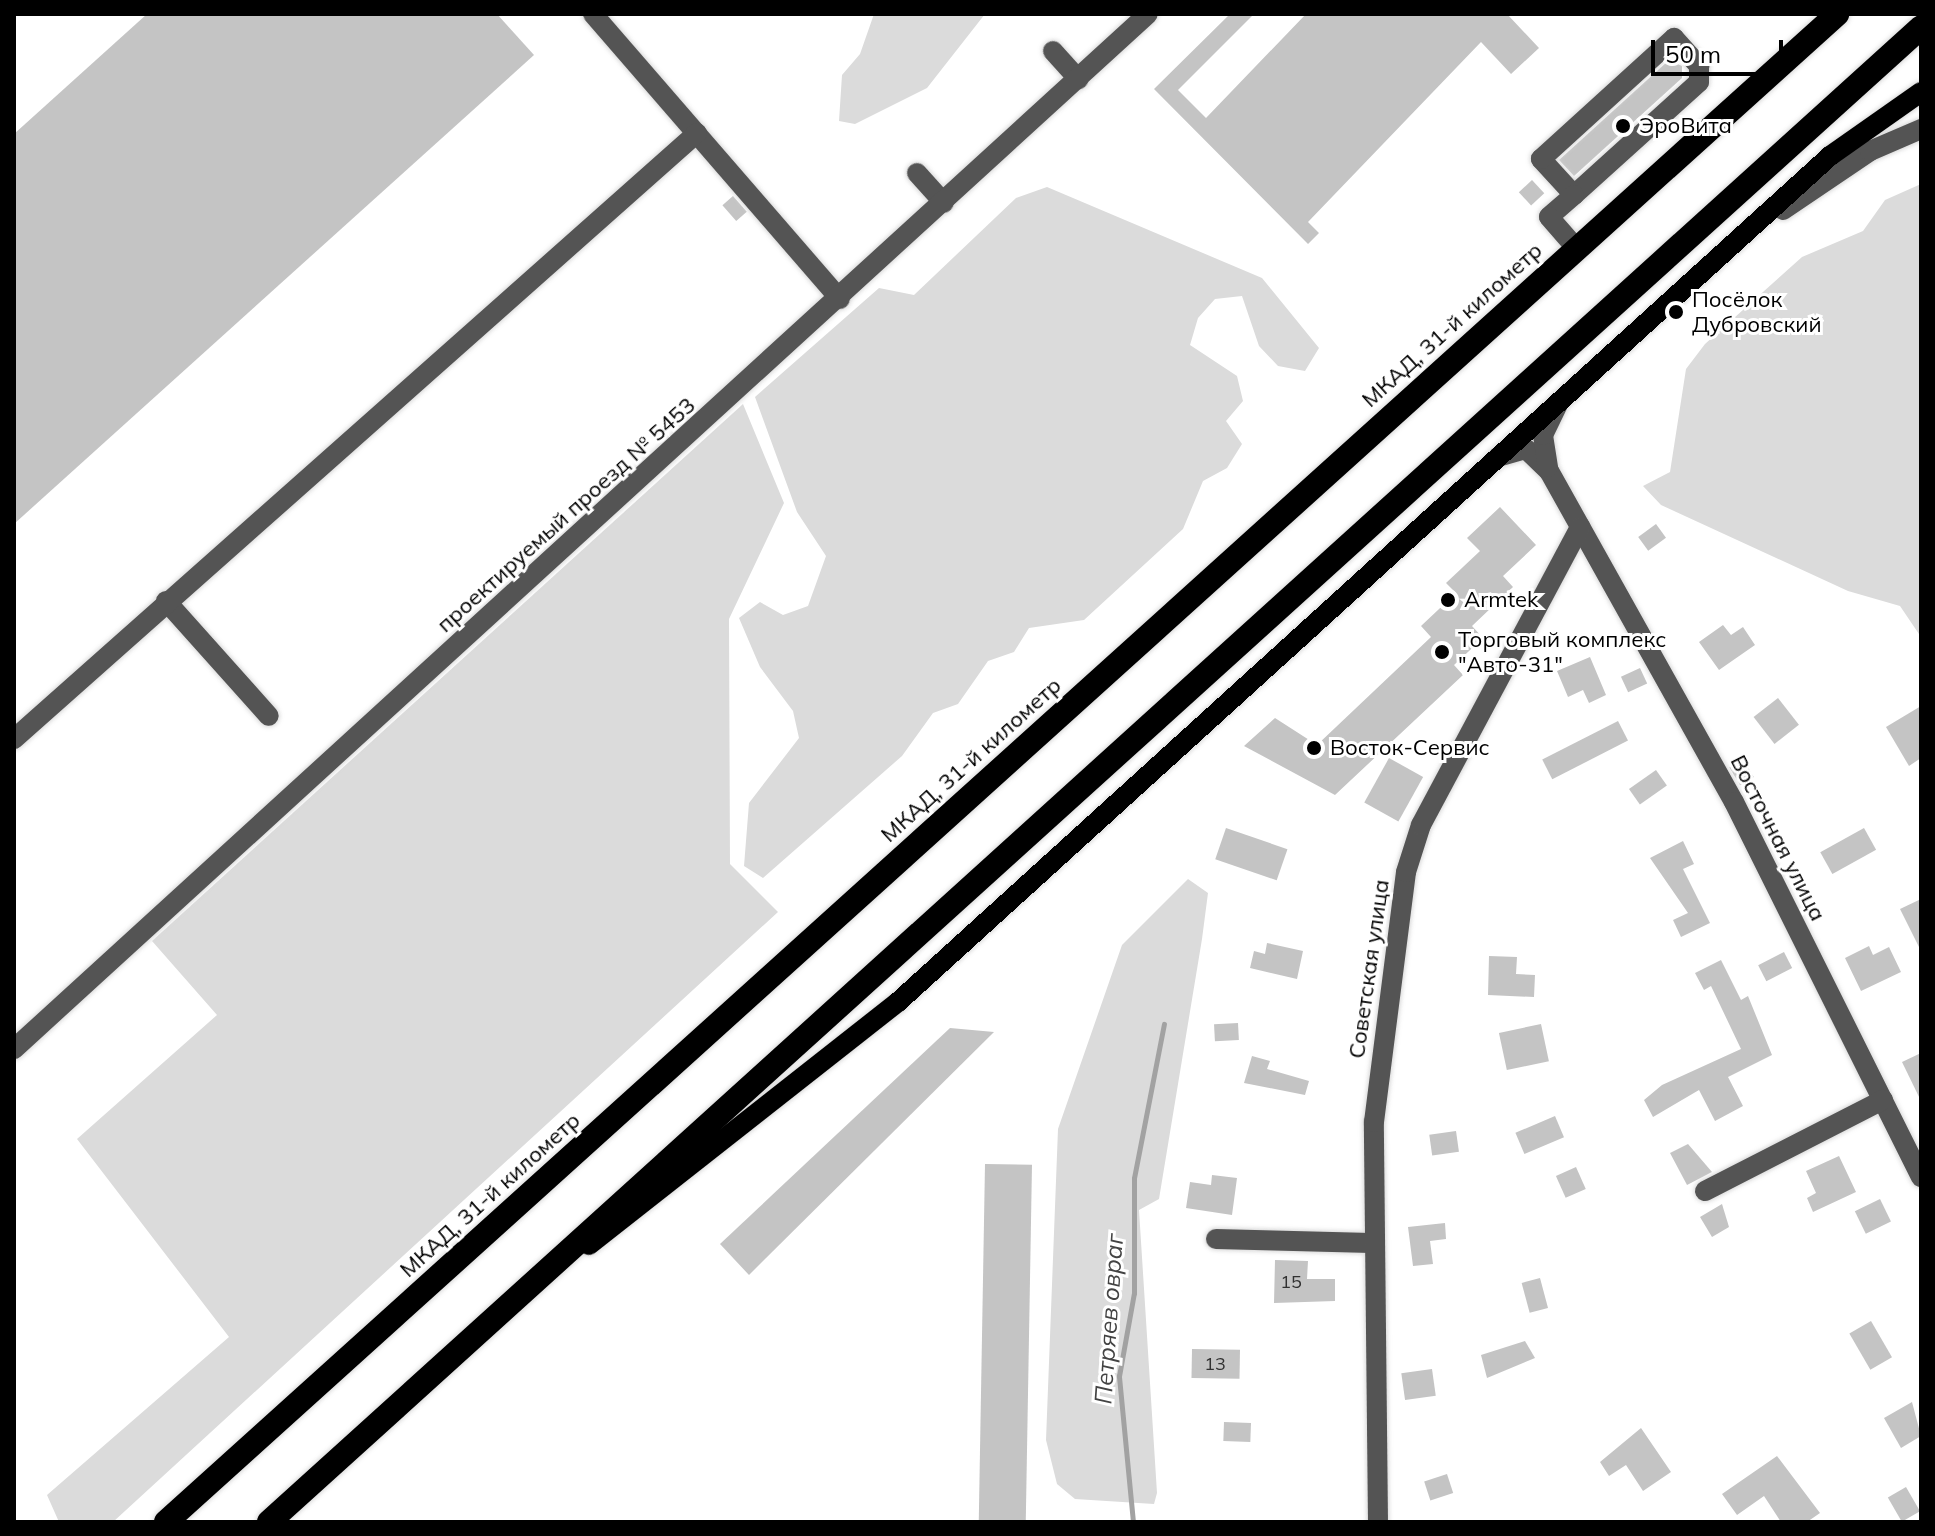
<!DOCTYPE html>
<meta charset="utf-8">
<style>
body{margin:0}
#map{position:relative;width:1935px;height:1536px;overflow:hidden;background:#fff;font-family:Mulish,sans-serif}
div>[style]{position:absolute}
.green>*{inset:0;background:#dbdbdb}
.stream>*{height:5px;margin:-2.5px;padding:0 2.5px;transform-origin:2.5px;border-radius:2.5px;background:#a2a2a2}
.building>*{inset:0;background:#c4c4c4;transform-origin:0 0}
.roads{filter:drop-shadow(0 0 2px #dbdbdb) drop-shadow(0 0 2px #dbdbdb)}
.minor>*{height:20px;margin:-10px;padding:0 10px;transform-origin:10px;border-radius:10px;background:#545454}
.major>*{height:20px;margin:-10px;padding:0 10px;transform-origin:10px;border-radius:10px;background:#000}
.highway>*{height:24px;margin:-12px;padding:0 12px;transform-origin:12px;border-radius:12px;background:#000}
.dots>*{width:22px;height:22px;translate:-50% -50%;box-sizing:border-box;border:4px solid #fff;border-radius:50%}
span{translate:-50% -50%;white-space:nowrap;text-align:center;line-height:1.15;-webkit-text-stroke:6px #fff;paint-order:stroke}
.number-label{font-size:18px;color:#313131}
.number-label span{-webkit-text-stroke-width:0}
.poi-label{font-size:22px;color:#000}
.left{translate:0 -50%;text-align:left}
.street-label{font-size:22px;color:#000}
.water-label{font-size:24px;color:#434343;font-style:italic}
.frame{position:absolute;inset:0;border:16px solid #000;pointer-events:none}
.scale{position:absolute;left:1651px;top:40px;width:132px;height:36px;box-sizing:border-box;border:4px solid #000;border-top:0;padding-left:10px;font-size:24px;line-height:28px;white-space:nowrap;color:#000;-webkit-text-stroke:6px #fff;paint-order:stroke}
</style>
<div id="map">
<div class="green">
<div style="clip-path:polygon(874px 14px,985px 14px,927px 88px,855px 124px,839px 121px,842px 75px,860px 54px)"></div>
<div style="clip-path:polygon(1921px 184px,1921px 637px,1900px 606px,1848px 591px,1661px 505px,1643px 486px,1670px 472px,1686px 369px,1705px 344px,1802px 257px,1863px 231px,1885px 200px)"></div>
<div style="clip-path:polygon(1047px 187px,1262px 278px,1319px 348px,1305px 371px,1278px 366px,1259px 346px,1242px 296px,1215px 299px,1198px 318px,1190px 345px,1237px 376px,1243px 401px,1226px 421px,1242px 444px,1227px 468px,1203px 481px,1183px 529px,1084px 620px,1029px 628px,1014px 652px,988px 661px,958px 704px,933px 713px,902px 756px,763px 878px,744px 866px,749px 803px,799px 738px,793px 711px,760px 667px,739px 618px,760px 602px,783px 615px,808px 606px,826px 556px,797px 512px,755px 397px,879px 288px,914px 295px,1016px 198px)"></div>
<div style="clip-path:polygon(743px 404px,784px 503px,729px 619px,730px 864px,778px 912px,113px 1522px,59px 1522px,47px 1495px,229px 1337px,77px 1139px,217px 1015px,152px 941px)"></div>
<div style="clip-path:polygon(1188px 879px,1208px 893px,1202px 939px,1159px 1199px,1139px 1210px,1157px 1493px,1154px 1504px,1075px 1499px,1057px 1484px,1046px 1440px,1058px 1129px,1122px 945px)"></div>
</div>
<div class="stream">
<div style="left:1133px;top:1522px;width:147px;rotate:-95.5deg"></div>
<div style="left:1119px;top:1376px;width:84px;rotate:-79.8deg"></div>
<div style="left:1134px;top:1293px;width:115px;rotate:-90deg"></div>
<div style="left:1134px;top:1178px;width:157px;rotate:-79deg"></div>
</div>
<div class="building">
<div style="clip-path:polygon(147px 14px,497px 14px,534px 55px,14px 524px,14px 134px)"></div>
<div style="clip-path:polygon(1230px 14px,1254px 14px,1178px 90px,1206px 118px,1306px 14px,1507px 14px,1539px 48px,1511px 74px,1481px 42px,1308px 222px,1319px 233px,1308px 244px,1154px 89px)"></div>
<div style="clip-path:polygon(1669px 60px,1682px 66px,1682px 78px,1574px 176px,1559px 160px)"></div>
<div style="left:1532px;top:180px;width:18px;height:18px;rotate:47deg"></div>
<div style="left:733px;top:196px;width:21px;height:14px;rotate:49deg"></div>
<div style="clip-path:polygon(1500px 507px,1536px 545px,1503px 576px,1513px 587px,1472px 626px,1483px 638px,1454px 665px,1463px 675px,1335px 795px,1244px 746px,1275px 718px,1317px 745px,1431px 637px,1421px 626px,1456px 593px,1446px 583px,1480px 551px,1467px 538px)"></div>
<div style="left:1656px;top:524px;width:17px;height:22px;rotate:54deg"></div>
<div style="clip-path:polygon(1723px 625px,1731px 635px,1743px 627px,1755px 645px,1719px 670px,1699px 642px)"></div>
<div style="clip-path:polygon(1590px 657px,1606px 695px,1589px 703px,1583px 690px,1568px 697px,1557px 671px)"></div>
<div style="left:1640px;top:668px;width:17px;height:21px;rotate:65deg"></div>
<div style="left:1778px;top:698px;width:34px;height:31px;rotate:52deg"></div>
<div style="clip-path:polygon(1921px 706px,1921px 758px,1909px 766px,1886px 727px)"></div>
<div style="left:1618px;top:721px;width:22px;height:85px;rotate:63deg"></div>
<div style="left:1389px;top:758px;width:39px;height:51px;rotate:29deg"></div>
<div style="left:1743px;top:759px;width:21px;height:16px;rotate:59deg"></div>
<div style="left:1656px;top:770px;width:19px;height:33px;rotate:55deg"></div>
<div style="left:1226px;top:828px;width:65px;height:33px;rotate:19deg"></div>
<div style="left:1864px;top:828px;width:25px;height:50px;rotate:61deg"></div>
<div style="clip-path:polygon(1683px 841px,1694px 864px,1683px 869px,1710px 923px,1681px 937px,1673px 920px,1688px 913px,1650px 858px)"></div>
<div style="clip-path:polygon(1921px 899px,1921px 951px,1900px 909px)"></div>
<div style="clip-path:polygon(1267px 943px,1303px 951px,1297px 979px,1250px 968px,1254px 951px,1265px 954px)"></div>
<div style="clip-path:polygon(1869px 946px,1873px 955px,1889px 947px,1901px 972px,1861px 991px,1845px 958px)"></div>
<div style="left:1784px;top:952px;width:18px;height:29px;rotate:63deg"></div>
<div style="clip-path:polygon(1489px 956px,1517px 957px,1516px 974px,1535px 975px,1534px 997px,1488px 995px)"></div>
<div style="clip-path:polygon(1721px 960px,1741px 1000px,1748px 996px,1772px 1055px,1728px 1077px,1743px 1106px,1715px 1121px,1699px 1090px,1653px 1117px,1644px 1100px,1662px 1085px,1741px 1049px,1711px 986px,1704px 990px,1695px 973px)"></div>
<div style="left:1238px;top:1023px;width:17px;height:24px;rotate:87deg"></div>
<div style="left:1541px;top:1024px;width:38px;height:43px;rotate:78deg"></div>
<div style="clip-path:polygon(950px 1028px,994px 1032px,749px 1275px,720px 1244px)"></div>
<div style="clip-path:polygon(1921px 1053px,1921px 1101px,1902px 1062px)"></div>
<div style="clip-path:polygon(1252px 1056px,1270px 1061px,1267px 1069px,1309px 1081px,1305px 1095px,1244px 1083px)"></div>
<div style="left:1555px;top:1116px;width:23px;height:43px;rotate:67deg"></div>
<div style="left:1456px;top:1131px;width:21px;height:27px;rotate:82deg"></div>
<div style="clip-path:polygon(1688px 1144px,1712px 1172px,1687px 1185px,1670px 1153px)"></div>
<div style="clip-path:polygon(1839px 1156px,1856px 1192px,1813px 1212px,1807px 1198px,1816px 1193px,1806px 1171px)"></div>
<div style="left:985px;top:1164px;width:47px;height:358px;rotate:1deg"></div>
<div style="left:1576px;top:1167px;width:24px;height:22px;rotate:66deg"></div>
<div style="clip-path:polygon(1212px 1175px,1237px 1178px,1232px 1215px,1186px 1208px,1190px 1182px,1211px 1185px)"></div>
<div style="left:1880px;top:1199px;width:25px;height:28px;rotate:64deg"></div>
<div style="clip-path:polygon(1722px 1204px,1729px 1227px,1712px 1237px,1700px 1217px)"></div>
<div style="clip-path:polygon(1445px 1223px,1446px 1239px,1430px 1241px,1433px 1264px,1413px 1266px,1408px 1227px)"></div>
<div style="clip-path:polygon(1275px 1260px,1308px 1261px,1307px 1279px,1335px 1279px,1335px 1301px,1274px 1303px)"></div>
<div style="left:1540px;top:1278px;width:31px;height:19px;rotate:75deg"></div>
<div style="left:1871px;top:1321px;width:42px;height:25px;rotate:60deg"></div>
<div style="clip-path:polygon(1525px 1341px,1535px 1358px,1487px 1378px,1481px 1355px)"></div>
<div style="left:1192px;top:1349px;width:48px;height:29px;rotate:1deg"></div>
<div style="left:1432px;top:1369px;width:27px;height:31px;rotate:82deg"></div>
<div style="clip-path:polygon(1912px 1402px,1921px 1436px,1901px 1448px,1884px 1418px)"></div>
<div style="left:1224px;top:1422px;width:27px;height:19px;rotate:2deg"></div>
<div style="clip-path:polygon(1641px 1428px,1671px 1472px,1643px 1491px,1626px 1465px,1609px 1476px,1600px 1462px)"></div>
<div style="clip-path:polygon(1777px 1456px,1820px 1513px,1807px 1522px,1781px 1522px,1764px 1496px,1737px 1515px,1722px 1494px)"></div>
<div style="left:1447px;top:1474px;width:20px;height:24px;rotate:72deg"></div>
<div style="left:1906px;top:1487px;width:28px;height:21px;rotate:60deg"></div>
</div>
<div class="roads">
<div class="minor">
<div style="left:593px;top:14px;width:377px;rotate:49.1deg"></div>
<div style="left:1053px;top:51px;width:38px;rotate:48deg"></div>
<div style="left:917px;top:173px;width:40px;rotate:48deg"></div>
<div style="left:1574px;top:195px;width:49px;rotate:-132.5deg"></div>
<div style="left:1541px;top:159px;width:180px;rotate:-42.3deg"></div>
<div style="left:1674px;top:38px;width:38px;rotate:48deg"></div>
<div style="left:1699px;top:66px;width:16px;rotate:90deg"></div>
<div style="left:1699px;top:82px;width:169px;rotate:137.9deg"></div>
<div style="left:1574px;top:195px;width:33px;rotate:139deg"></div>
<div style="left:1549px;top:217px;width:41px;rotate:48.9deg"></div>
<div style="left:1783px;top:210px;width:105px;rotate:-34.1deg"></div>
<div style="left:1870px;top:151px;width:56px;rotate:-23.3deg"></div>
<div style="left:1498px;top:457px;width:29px;rotate:-16deg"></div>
<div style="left:1526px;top:449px;width:32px;rotate:44deg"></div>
<div style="left:1549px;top:471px;width:379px;rotate:60.8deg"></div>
<div style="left:1734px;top:802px;width:419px;rotate:63.5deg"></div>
<div style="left:1548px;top:467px;width:32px;rotate:-99deg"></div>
<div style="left:1543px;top:435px;width:34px;rotate:-64deg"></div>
<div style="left:166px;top:601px;width:154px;rotate:48.2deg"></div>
<div style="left:14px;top:739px;width:913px;rotate:-41.58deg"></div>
<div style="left:14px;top:1049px;width:1535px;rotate:-42.39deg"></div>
<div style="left:1705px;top:1191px;width:200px;rotate:-27.1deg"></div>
<div style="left:1216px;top:1239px;width:155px;rotate:1.5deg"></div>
<div style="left:1378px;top:1522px;width:400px;rotate:-90.6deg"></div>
<div style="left:1374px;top:1122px;width:252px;rotate:-82.7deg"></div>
<div style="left:1406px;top:872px;width:49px;rotate:-72.3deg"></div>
<div style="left:1421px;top:825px;width:338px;rotate:-61.9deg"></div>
</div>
<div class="major">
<div style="left:589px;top:1245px;width:393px;rotate:-38.2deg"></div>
<div style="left:898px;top:1002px;width:1259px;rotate:-42.23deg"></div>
<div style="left:1830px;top:156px;width:111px;rotate:-35.1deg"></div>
</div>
<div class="highway">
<div style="left:166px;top:1522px;width:2251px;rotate:-42.06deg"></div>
<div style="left:269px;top:1522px;width:2228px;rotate:-42.14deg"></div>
</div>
</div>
<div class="dots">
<div style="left:1623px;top:126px;background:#000"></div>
<div style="left:1676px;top:312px;background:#000"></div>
<div style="left:1448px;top:600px;background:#000"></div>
<div style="left:1442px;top:652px;background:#000"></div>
<div style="left:1314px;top:748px;background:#000"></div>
</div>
<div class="number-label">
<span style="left:1291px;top:1282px">15</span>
<span style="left:1215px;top:1364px">13</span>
</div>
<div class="poi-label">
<span class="left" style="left:1639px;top:126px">ЭроВита</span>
<span class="left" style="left:1692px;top:312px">Посёлок<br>Дубровский</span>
<span class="left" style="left:1464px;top:600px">Armtek</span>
<span class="left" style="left:1458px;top:652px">Торговый комплекс<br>"Авто-31"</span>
<span class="left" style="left:1330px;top:748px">Восток-Сервис</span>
</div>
<div class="street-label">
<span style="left:1452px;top:325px;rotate:-42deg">МКАД, 31-й километр</span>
<span style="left:566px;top:515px;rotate:-42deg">проектируемый проезд № 5453</span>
<span style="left:971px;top:760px;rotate:-42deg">МКАД, 31-й километр</span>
<span style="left:1778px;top:838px;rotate:63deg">Восточная улица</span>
<span style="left:1369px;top:969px;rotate:-82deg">Советская улица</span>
<span style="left:490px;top:1195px;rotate:-42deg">МКАД, 31-й километр</span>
</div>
<div class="water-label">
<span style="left:1109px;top:1319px;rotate:-86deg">Петряев овраг</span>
</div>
<div class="frame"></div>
<div class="scale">50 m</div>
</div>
